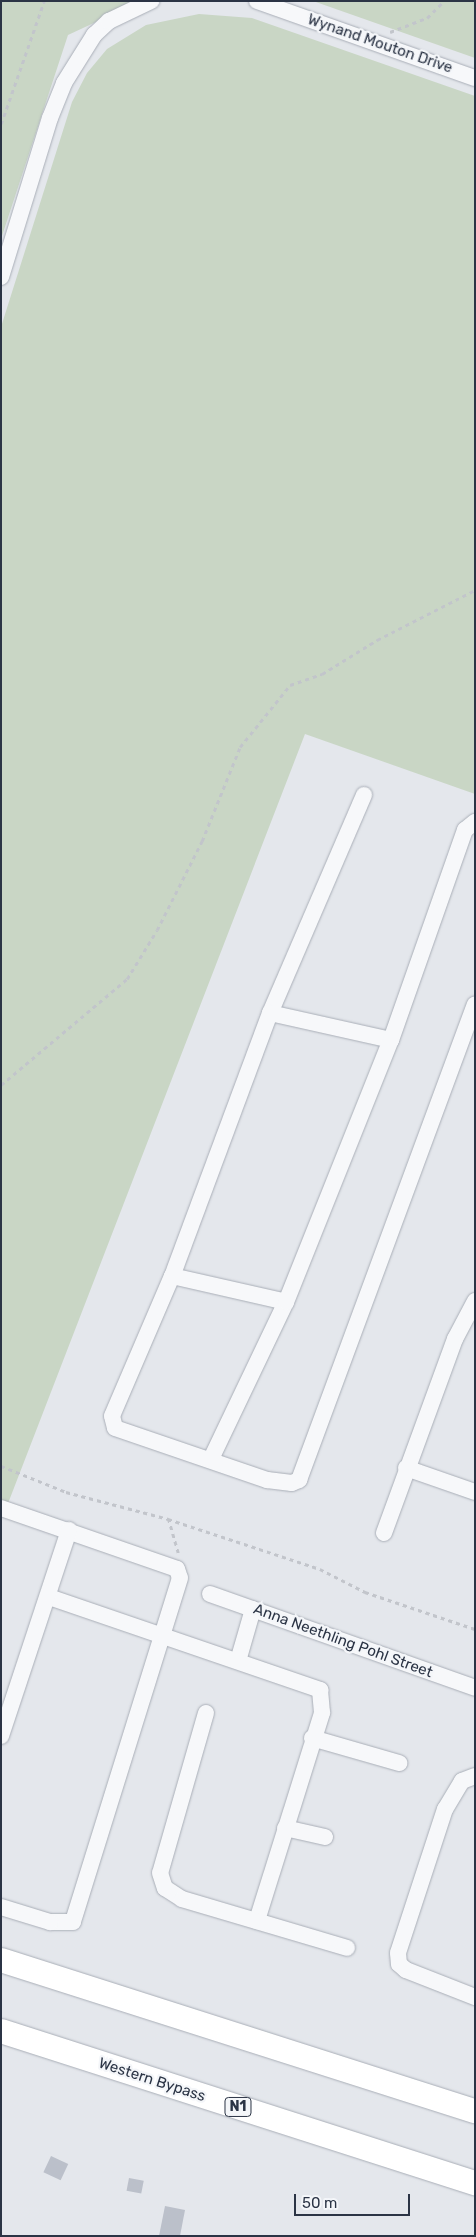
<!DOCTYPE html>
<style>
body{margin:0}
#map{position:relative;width:476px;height:2237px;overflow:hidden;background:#e4e7ec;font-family:Rubik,sans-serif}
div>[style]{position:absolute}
.green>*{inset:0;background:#c9d6c5}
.building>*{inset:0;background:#bbc0ca;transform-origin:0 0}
.path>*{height:2.5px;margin-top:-1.25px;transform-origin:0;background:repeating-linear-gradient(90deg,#c2c5cb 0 4px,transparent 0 8px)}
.roads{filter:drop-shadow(0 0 1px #a9aeb7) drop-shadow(0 0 1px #a9aeb7)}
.minor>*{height:16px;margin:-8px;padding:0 8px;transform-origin:8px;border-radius:8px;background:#f7f8fa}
.highway>*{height:24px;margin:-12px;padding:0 12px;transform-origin:12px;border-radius:12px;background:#fff}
span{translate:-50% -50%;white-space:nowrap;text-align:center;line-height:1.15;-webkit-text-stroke:4.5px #f4f6f9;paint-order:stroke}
.shield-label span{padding:1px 4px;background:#f4f6f9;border:1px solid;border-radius:4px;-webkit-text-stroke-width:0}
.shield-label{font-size:14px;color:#2b3445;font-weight:700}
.street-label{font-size:15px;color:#2b3445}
.frame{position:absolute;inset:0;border:2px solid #2b3445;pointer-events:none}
.scale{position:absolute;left:294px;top:2194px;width:116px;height:22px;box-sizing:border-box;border:2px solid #2b3445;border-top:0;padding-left:6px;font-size:15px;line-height:18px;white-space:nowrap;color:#2b3445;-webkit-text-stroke:4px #f4f6f9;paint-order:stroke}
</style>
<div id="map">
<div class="green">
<div style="clip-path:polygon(1px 1px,141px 1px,68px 35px,1px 239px)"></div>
<div style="clip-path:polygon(313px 1px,475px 1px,475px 58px)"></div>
<div style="clip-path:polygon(199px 14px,252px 18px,475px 96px,475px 794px,305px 734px,7px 1506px,1px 1504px,1px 327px,72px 102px,87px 73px,107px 49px,146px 25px)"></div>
</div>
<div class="building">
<div style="left:51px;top:2156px;width:19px;height:18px;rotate:25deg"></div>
<div style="left:129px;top:2178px;width:15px;height:13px;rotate:11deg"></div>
<div style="clip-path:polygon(165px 2206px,185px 2210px,180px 2236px,159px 2236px)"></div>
</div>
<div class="path">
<div style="left:390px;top:32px;width:40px;rotate:-21deg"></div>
<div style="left:427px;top:18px;width:24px;rotate:-45deg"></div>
<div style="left:1px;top:124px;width:130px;rotate:-70.7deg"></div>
<div style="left:1px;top:1085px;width:165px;rotate:-40.1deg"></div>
<div style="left:127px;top:979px;width:57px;rotate:-58.5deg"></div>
<div style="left:157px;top:930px;width:100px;rotate:-63.2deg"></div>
<div style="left:202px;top:841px;width:101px;rotate:-68deg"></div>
<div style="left:240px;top:747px;width:80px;rotate:-51.1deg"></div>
<div style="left:290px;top:685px;width:34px;rotate:-19deg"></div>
<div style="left:322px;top:674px;width:65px;rotate:-31.7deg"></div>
<div style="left:377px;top:640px;width:110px;rotate:-27deg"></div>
<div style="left:1px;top:1466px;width:70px;rotate:21.8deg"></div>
<div style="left:66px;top:1492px;width:106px;rotate:14.8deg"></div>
<div style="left:178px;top:1553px;width:35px;rotate:-106deg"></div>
<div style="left:168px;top:1519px;width:160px;rotate:18.2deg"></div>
<div style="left:320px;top:1569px;width:51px;rotate:27.1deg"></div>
<div style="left:365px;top:1592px;width:116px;rotate:18.6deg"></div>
</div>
<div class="roads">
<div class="minor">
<div style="left:257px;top:1px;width:231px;rotate:19.5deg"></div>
<div style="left:1px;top:277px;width:166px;rotate:-72.9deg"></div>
<div style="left:50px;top:118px;width:38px;rotate:-68deg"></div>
<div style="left:64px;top:83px;width:57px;rotate:-58deg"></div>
<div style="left:94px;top:35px;width:21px;rotate:-43deg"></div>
<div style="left:109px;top:21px;width:47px;rotate:-25.5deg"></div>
<div style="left:364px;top:795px;width:237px;rotate:113.3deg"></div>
<div style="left:270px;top:1013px;width:281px;rotate:110.4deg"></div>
<div style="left:172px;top:1276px;width:152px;rotate:113.2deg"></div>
<div style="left:112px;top:1416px;width:12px;rotate:76deg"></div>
<div style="left:115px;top:1428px;width:161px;rotate:18.9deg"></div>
<div style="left:267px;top:1480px;width:25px;rotate:7deg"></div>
<div style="left:292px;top:1483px;width:8px;rotate:-23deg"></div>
<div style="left:299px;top:1480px;width:507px;rotate:-69.71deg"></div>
<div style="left:270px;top:1013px;width:124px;rotate:12.6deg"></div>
<div style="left:172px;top:1276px;width:117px;rotate:12.8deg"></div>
<div style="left:211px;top:1459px;width:174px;rotate:-64.5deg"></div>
<div style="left:286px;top:1302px;width:282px;rotate:-68.2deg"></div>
<div style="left:391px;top:1040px;width:223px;rotate:-70.6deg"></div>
<div style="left:465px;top:830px;width:13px;rotate:-39deg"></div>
<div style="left:406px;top:1468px;width:73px;rotate:19.2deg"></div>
<div style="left:1px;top:1508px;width:186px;rotate:19.1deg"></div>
<div style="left:177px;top:1569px;width:9px;rotate:72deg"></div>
<div style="left:180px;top:1578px;width:360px;rotate:107.3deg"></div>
<div style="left:73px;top:1922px;width:23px;rotate:180deg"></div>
<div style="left:50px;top:1922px;width:51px;rotate:-163deg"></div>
<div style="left:384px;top:1533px;width:207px;rotate:-69.9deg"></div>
<div style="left:455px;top:1339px;width:43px;rotate:-62.2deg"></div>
<div style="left:210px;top:1594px;width:281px;rotate:19.5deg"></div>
<div style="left:49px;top:1597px;width:287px;rotate:18.9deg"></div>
<div style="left:320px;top:1690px;width:23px;rotate:85deg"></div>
<div style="left:322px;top:1713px;width:218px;rotate:107.4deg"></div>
<div style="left:238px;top:1661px;width:54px;rotate:-73.9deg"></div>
<div style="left:206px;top:1713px;width:166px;rotate:106deg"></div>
<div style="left:160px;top:1873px;width:16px;rotate:72deg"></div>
<div style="left:165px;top:1888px;width:20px;rotate:33deg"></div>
<div style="left:182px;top:1899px;width:172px;rotate:16.5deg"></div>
<div style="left:1px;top:1736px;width:217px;rotate:-71.7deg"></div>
<div style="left:312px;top:1738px;width:91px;rotate:16deg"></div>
<div style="left:475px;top:1776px;width:14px;rotate:159deg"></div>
<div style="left:462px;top:1781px;width:33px;rotate:121deg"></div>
<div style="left:445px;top:1809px;width:151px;rotate:108.1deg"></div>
<div style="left:398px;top:1953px;width:11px;rotate:85deg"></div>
<div style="left:399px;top:1964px;width:9px;rotate:41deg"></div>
<div style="left:406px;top:1970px;width:74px;rotate:21.4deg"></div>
<div style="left:285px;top:1828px;width:41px;rotate:12.7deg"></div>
</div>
<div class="highway">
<div style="left:1px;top:1960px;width:497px;rotate:17.7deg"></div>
<div style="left:1px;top:2031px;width:498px;rotate:17.8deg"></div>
</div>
</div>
<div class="shield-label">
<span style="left:238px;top:2107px">N1</span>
</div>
<div class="street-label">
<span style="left:380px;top:44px;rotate:19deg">Wynand Mouton Drive</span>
<span style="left:343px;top:1641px;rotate:20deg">Anna Neethling Pohl Street</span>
<span style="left:152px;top:2080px;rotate:18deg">Western Bypass</span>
</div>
<div class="frame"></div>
<div class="scale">50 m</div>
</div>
